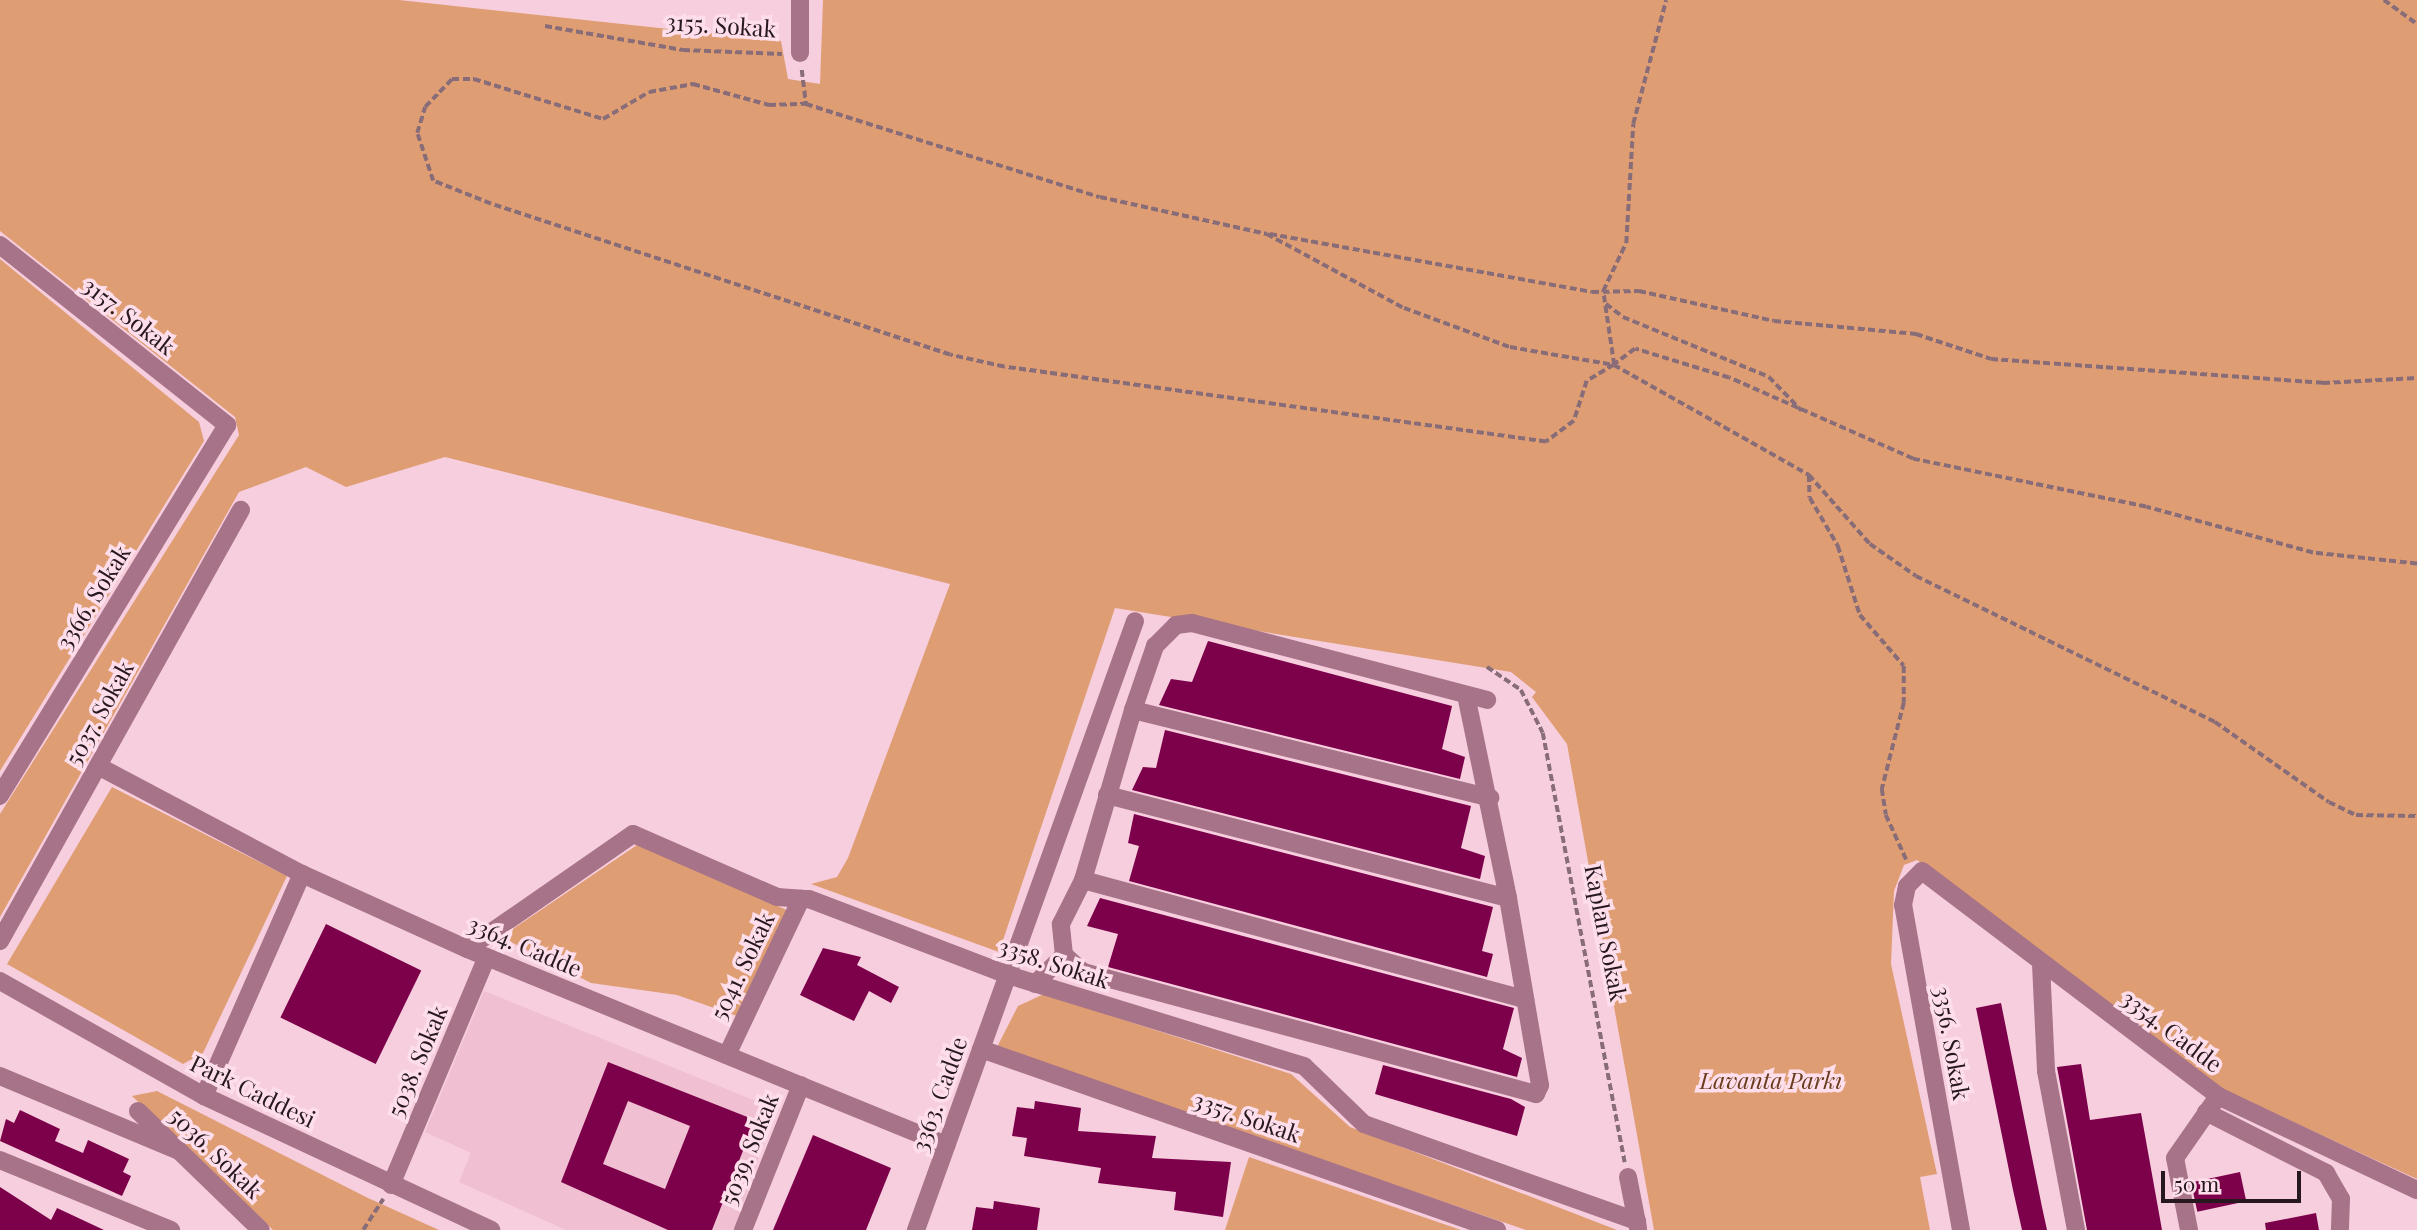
<!DOCTYPE html>
<meta charset="utf-8">
<style>
body{margin:0}
#map{position:relative;width:2417px;height:1230px;overflow:hidden;background:#f7cede;font-family:"Playfair Display",serif}
div>[style]{position:absolute}
.built>*{inset:0;background:#f0bfd2}
.green>*{inset:0;background:#df9d73}
.building>*{inset:0;background:#7d004b;transform-origin:0 0}
.path>*{height:3.5px;margin-top:-1.75px;transform-origin:0;background:repeating-linear-gradient(90deg,#886d78 0 7px,transparent 0 10.5px)}
.minor>*{height:18px;margin:-9px;padding:0 9px;transform-origin:9px;border-radius:9px;background:#a77388}
span{translate:-50% -50%;white-space:nowrap;text-align:center;line-height:1.15;-webkit-text-stroke:7px #ffdeeb;paint-order:stroke}
.street-label{font-size:23px;color:#26181e}
.park-label{font-size:23px;color:#683c1d;font-style:italic}
.scale{position:absolute;left:2161px;top:1171px;width:140px;height:32px;box-sizing:border-box;border:4px solid #26181e;border-top:0;padding-left:9px;font-size:21px;line-height:24px;white-space:nowrap;color:#26181e;-webkit-text-stroke:5px #ffdeeb;paint-order:stroke}
</style>
<div id="map">
<div class="built">
<div style="clip-path:polygon(484px 991px,776px 1109px,734px 1230px,566px 1230px,459px 1182px,471px 1153px,425px 1132px)"></div>
</div>
<div class="green">
<div style="clip-path:polygon(0 0,399px 0,781px 41px,788px 79px,820px 84px,823px 0,2417px 0,2417px 1179px,2215px 1086px,1917px 860px,1904px 865px,1894px 891px,1891px 964px,1937px 1174px,1920px 1177px,1930px 1230px,1654px 1230px,1567px 744px,1532px 697px,1536px 692px,1511px 672px,1115px 608px,999px 952px,811px 884px,837px 877px,848px 858px,950px 584px,445px 457px,346px 487px,306px 467px,239px 492px,0 917px,0 814px,239px 435px,235px 417px,0 231px)"></div>
<div style="clip-path:polygon(0 259px,199px 422px,204px 441px,0 771px)"></div>
<div style="clip-path:polygon(112px 787px,287px 876px,203px 1053px,183px 1064px,7px 964px)"></div>
<div style="clip-path:polygon(637px 845px,789px 911px,737px 1016px,677px 995px,591px 983px,501px 937px)"></div>
<div style="clip-path:polygon(1044px 994px,1291px 1074px,1350px 1127px,1617px 1230px,1526px 1230px,996px 1049px,1018px 1006px)"></div>
<div style="clip-path:polygon(157px 1091px,368px 1198px,439px 1230px,273px 1230px,132px 1096px)"></div>
<div style="clip-path:polygon(1249px 1157px,1461px 1230px,1225px 1230px)"></div>
</div>
<div class="building">
<div style="clip-path:polygon(1208px 641px,1452px 706px,1442px 749px,1465px 757px,1460px 779px,1159px 705px,1171px 679px,1192px 682px)"></div>
<div style="clip-path:polygon(1165px 730px,1471px 806px,1461px 848px,1485px 856px,1480px 879px,1132px 790px,1143px 767px,1156px 768px)"></div>
<div style="clip-path:polygon(1134px 814px,1493px 907px,1482px 951px,1493px 954px,1487px 977px,1129px 881px,1139px 846px,1128px 843px)"></div>
<div style="clip-path:polygon(1100px 898px,1514px 1008px,1503px 1049px,1522px 1058px,1517px 1077px,1108px 967px,1118px 934px,1087px 926px)"></div>
<div style="left:326px;top:924px;width:106px;height:104px;rotate:26deg"></div>
<div style="clip-path:polygon(823px 948px,861px 957px,857px 965px,899px 987px,891px 1003px,869px 991px,854px 1021px,800px 995px)"></div>
<div style="clip-path:polygon(2001px 1003px,2042px 1207px,2047px 1230px,2022px 1230px,2013px 1190px,1976px 1008px)"></div>
<div style="clip-path:polygon(evenodd,608px 1062px,755px 1120px,712px 1230px,668px 1230px,561px 1182px,608px 1062px,628px 1101px,690px 1126px,665px 1189px,603px 1164px,628px 1101px)"></div>
<div style="clip-path:polygon(2081px 1064px,2090px 1120px,2141px 1113px,2162px 1230px,2087px 1230px,2057px 1067px)"></div>
<div style="clip-path:polygon(1383px 1065px,1511px 1099px,1525px 1107px,1517px 1136px,1375px 1094px)"></div>
<div style="clip-path:polygon(1035px 1101px,1081px 1108px,1078px 1131px,1156px 1136px,1152px 1158px,1231px 1162px,1223px 1217px,1174px 1210px,1176px 1192px,1098px 1183px,1101px 1168px,1024px 1156px,1027px 1138px,1012px 1136px,1017px 1107px,1034px 1109px)"></div>
<div style="clip-path:polygon(20px 1110px,60px 1129px,55px 1141px,83px 1153px,88px 1140px,129px 1159px,123px 1172px,131px 1176px,122px 1196px,0 1141px,6px 1119px,14px 1123px)"></div>
<div style="clip-path:polygon(813px 1135px,891px 1168px,866px 1230px,773px 1230px)"></div>
<div style="left:2240px;top:1172px;width:30px;height:50px;rotate:78deg"></div>
<div style="clip-path:polygon(0 1187px,51px 1220px,57px 1208px,104px 1230px,0 1230px)"></div>
<div style="clip-path:polygon(994px 1201px,1040px 1208px,1037px 1230px,972px 1230px,976px 1207px,993px 1209px)"></div>
<div style="clip-path:polygon(2316px 1213px,2319px 1230px,2266px 1230px,2265px 1223px)"></div>
</div>
<div class="path">
<div style="left:2384px;top:0;width:41px;rotate:36deg"></div>
<div style="left:545px;top:26px;width:140px;rotate:9.9deg"></div>
<div style="left:683px;top:50px;width:99px;rotate:2.3deg"></div>
<div style="left:802px;top:70px;width:34px;rotate:83deg"></div>
<div style="left:1270px;top:234px;width:327px;rotate:10.2deg"></div>
<div style="left:1592px;top:292px;width:47px;rotate:-1.2deg"></div>
<div style="left:1639px;top:291px;width:138px;rotate:12.5deg"></div>
<div style="left:1774px;top:321px;width:143px;rotate:5.2deg"></div>
<div style="left:1916px;top:334px;width:79px;rotate:18.4deg"></div>
<div style="left:1991px;top:359px;width:333px;rotate:4.1deg"></div>
<div style="left:2323px;top:383px;width:94px;rotate:-3deg"></div>
<div style="left:1606px;top:304px;width:21px;rotate:37deg"></div>
<div style="left:1623px;top:317px;width:158px;rotate:22.3deg"></div>
<div style="left:1769px;top:377px;width:47px;rotate:45.9deg"></div>
<div style="left:1614px;top:365px;width:75px;rotate:-98.5deg"></div>
<div style="left:1603px;top:291px;width:53px;rotate:-64.4deg"></div>
<div style="left:1626px;top:243px;width:119px;rotate:-86.6deg"></div>
<div style="left:1633px;top:124px;width:128px;rotate:-75.1deg"></div>
<div style="left:1809px;top:475px;width:23px;rotate:88deg"></div>
<div style="left:1810px;top:498px;width:56px;rotate:59.7deg"></div>
<div style="left:1838px;top:546px;width:72px;rotate:72.3deg"></div>
<div style="left:1860px;top:615px;width:67px;rotate:49.2deg"></div>
<div style="left:1904px;top:666px;width:37px;rotate:90deg"></div>
<div style="left:1904px;top:703px;width:89px;rotate:104.3deg"></div>
<div style="left:1882px;top:789px;width:26px;rotate:81deg"></div>
<div style="left:1886px;top:815px;width:51px;rotate:65.5deg"></div>
<div style="left:2417px;top:564px;width:105px;rotate:-174deg"></div>
<div style="left:2313px;top:553px;width:173px;rotate:-164.6deg"></div>
<div style="left:2146px;top:507px;width:238px;rotate:-168.4deg"></div>
<div style="left:1913px;top:459px;width:201px;rotate:-156.2deg"></div>
<div style="left:1729px;top:378px;width:98px;rotate:-162.9deg"></div>
<div style="left:1635px;top:349px;width:26px;rotate:143deg"></div>
<div style="left:1614px;top:365px;width:31px;rotate:149deg"></div>
<div style="left:1587px;top:381px;width:42px;rotate:108deg"></div>
<div style="left:1574px;top:421px;width:35px;rotate:143deg"></div>
<div style="left:1546px;top:442px;width:547px;rotate:-172.12deg"></div>
<div style="left:1004px;top:367px;width:55px;rotate:-167.5deg"></div>
<div style="left:950px;top:355px;width:483px;rotate:-161.8deg"></div>
<div style="left:491px;top:204px;width:62px;rotate:-158.4deg"></div>
<div style="left:433px;top:181px;width:51px;rotate:-108.4deg"></div>
<div style="left:417px;top:133px;width:27px;rotate:-73deg"></div>
<div style="left:425px;top:107px;width:39px;rotate:-46deg"></div>
<div style="left:452px;top:79px;width:22px"></div>
<div style="left:474px;top:79px;width:135px;rotate:17.2deg"></div>
<div style="left:603px;top:119px;width:53px;rotate:-30.4deg"></div>
<div style="left:649px;top:92px;width:45px;rotate:-10.3deg"></div>
<div style="left:693px;top:84px;width:79px;rotate:15.4deg"></div>
<div style="left:769px;top:105px;width:37px;rotate:-2deg"></div>
<div style="left:806px;top:104px;width:308px;rotate:17.6deg"></div>
<div style="left:1100px;top:197px;width:171px;rotate:12.5deg"></div>
<div style="left:1267px;top:234px;width:156px;rotate:28.4deg"></div>
<div style="left:1404px;top:308px;width:113px;rotate:20.2deg"></div>
<div style="left:1510px;top:347px;width:106px;rotate:9.8deg"></div>
<div style="left:1614px;top:365px;width:224px;rotate:29.4deg"></div>
<div style="left:1809px;top:475px;width:92px;rotate:48.5deg"></div>
<div style="left:1870px;top:544px;width:56px;rotate:34.8deg"></div>
<div style="left:1916px;top:576px;width:333px;rotate:26deg"></div>
<div style="left:2215px;top:722px;width:139px;rotate:35.1deg"></div>
<div style="left:2329px;top:802px;width:30px;rotate:26deg"></div>
<div style="left:2356px;top:815px;width:61px;rotate:0.9deg"></div>
<div style="left:1487px;top:667px;width:41px;rotate:34.1deg"></div>
<div style="left:1521px;top:690px;width:48px;rotate:62.9deg"></div>
<div style="left:1543px;top:733px;width:437px;rotate:79.2deg"></div>
<div style="left:363px;top:1230px;width:37px;rotate:-57deg"></div>
</div>
<div class="minor">
<div style="left:800px;top:0;width:53px;rotate:90deg"></div>
<div style="left:0;top:245px;width:290px;rotate:38.4deg"></div>
<div style="left:227px;top:425px;width:435px;rotate:121.5deg"></div>
<div style="left:1466px;top:695px;width:207px;rotate:78.3deg"></div>
<div style="left:1508px;top:898px;width:190px;rotate:80.3deg"></div>
<div style="left:1540px;top:1085px;width:10px;rotate:114deg"></div>
<div style="left:1536px;top:1094px;width:469px;rotate:-164.9deg"></div>
<div style="left:1083px;top:972px;width:25px;rotate:-138deg"></div>
<div style="left:1064px;top:955px;width:31px;rotate:-96deg"></div>
<div style="left:1061px;top:924px;width:49px;rotate:-63.4deg"></div>
<div style="left:1083px;top:880px;width:177px;rotate:-73.6deg"></div>
<div style="left:1133px;top:710px;width:68px;rotate:-71deg"></div>
<div style="left:1155px;top:646px;width:30px;rotate:-45deg"></div>
<div style="left:1176px;top:625px;width:16px;rotate:-7deg"></div>
<div style="left:1192px;top:623px;width:305px;rotate:14.6deg"></div>
<div style="left:1133px;top:710px;width:368px;rotate:13.8deg"></div>
<div style="left:98px;top:766px;width:231px;rotate:27.9deg"></div>
<div style="left:302px;top:874px;width:181px;rotate:24.4deg"></div>
<div style="left:467px;top:949px;width:518px;rotate:22.25deg"></div>
<div style="left:1107px;top:795px;width:414px;rotate:14.4deg"></div>
<div style="left:1083px;top:880px;width:458px;rotate:15.1deg"></div>
<div style="left:0;top:941px;width:494px;rotate:-60.8deg"></div>
<div style="left:467px;top:949px;width:202px;rotate:-34.7deg"></div>
<div style="left:633px;top:834px;width:157px;rotate:23.6deg"></div>
<div style="left:777px;top:897px;width:32px;rotate:4deg"></div>
<div style="left:809px;top:899px;width:213px;rotate:20.9deg"></div>
<div style="left:1008px;top:975px;width:310px;rotate:17.1deg"></div>
<div style="left:1304px;top:1066px;width:83px;rotate:44deg"></div>
<div style="left:1364px;top:1124px;width:290px;rotate:19.6deg"></div>
<div style="left:2041px;top:964px;width:107px;rotate:87.3deg"></div>
<div style="left:2046px;top:1071px;width:162px;rotate:79.3deg"></div>
<div style="left:0;top:981px;width:234px;rotate:29.4deg"></div>
<div style="left:204px;top:1096px;width:317px;rotate:25deg"></div>
<div style="left:1035px;top:984px;width:41px;rotate:-45deg"></div>
<div style="left:981px;top:1049px;width:547px;rotate:19.33deg"></div>
<div style="left:727px;top:1055px;width:173px;rotate:-64.6deg"></div>
<div style="left:0;top:1076px;width:192px;rotate:22.7deg"></div>
<div style="left:204px;top:1096px;width:243px;rotate:-66.2deg"></div>
<div style="left:138px;top:1111px;width:171px;rotate:44.1deg"></div>
<div style="left:2206px;top:1112px;width:135px;rotate:26.9deg"></div>
<div style="left:2326px;top:1173px;width:30px;rotate:60deg"></div>
<div style="left:2341px;top:1199px;width:31px;rotate:92deg"></div>
<div style="left:0;top:1160px;width:185px;rotate:22.3deg"></div>
<div style="left:1628px;top:1177px;width:52px;rotate:78.9deg"></div>
<div style="left:391px;top:1185px;width:247px;rotate:-67.2deg"></div>
<div style="left:743px;top:1230px;width:156px;rotate:-68.2deg"></div>
<div style="left:916px;top:1230px;width:647px;rotate:-70.22deg"></div>
<div style="left:1961px;top:1230px;width:330px;rotate:-100.1deg"></div>
<div style="left:1903px;top:905px;width:19px;rotate:-78deg"></div>
<div style="left:1907px;top:886px;width:21px;rotate:-45deg"></div>
<div style="left:1922px;top:871px;width:372px;rotate:37.2deg"></div>
<div style="left:2218px;top:1096px;width:220px;rotate:25.3deg"></div>
<div style="left:2189px;top:1230px;width:73px;rotate:-101deg"></div>
<div style="left:2175px;top:1158px;width:68px;rotate:-55.1deg"></div>
</div>
<div class="street-label">
<span style="left:721px;top:25px;rotate:4deg">3155. Sokak</span>
<span style="left:129px;top:316px;rotate:38deg">3157. Sokak</span>
<span style="left:93px;top:597px;rotate:-58deg">3366. Sokak</span>
<span style="left:99px;top:713px;rotate:-61deg">5037. Sokak</span>
<span style="left:1606px;top:933px;rotate:79deg">Kaplan Sokak</span>
<span style="left:525px;top:946px;rotate:23deg">3364. Cadde</span>
<span style="left:1054px;top:963px;rotate:18deg">3358. Sokak</span>
<span style="left:742px;top:966px;rotate:-64deg">5041. Sokak</span>
<span style="left:2172px;top:1031px;rotate:37deg">3354. Cadde</span>
<span style="left:1952px;top:1043px;rotate:80deg">3356. Sokak</span>
<span style="left:417px;top:1061px;rotate:-67deg">5038. Sokak</span>
<span style="left:253px;top:1091px;rotate:26deg">Park Caddesi</span>
<span style="left:939px;top:1094px;rotate:-70deg">3363. Cadde</span>
<span style="left:1247px;top:1117px;rotate:19deg">3357. Sokak</span>
<span style="left:749px;top:1149px;rotate:-68deg">5039. Sokak</span>
<span style="left:216px;top:1153px;rotate:44deg">5036. Sokak</span>
</div>
<div class="park-label">
<span style="left:1771px;top:1080px">Lavanta Parkı</span>
</div>
<div class="scale">50 m</div>
</div>
